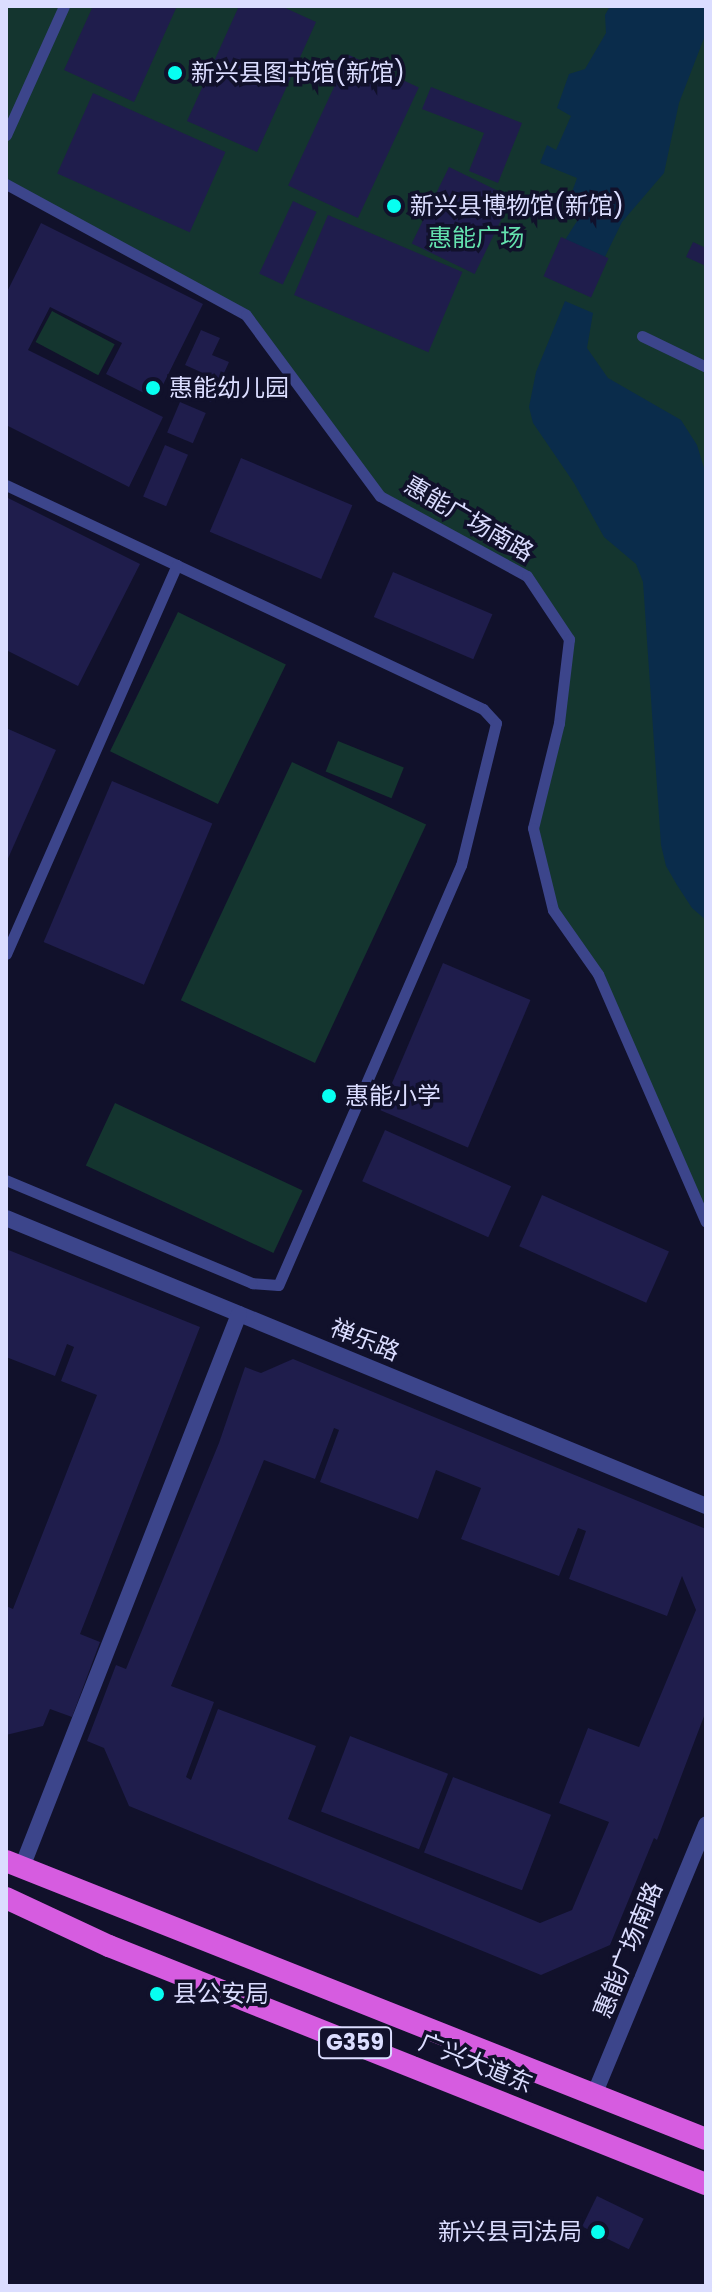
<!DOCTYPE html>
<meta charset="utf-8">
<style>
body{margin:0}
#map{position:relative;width:712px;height:2292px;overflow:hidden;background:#11112b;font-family:Poppins,"Noto Sans SC",sans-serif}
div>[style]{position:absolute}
.green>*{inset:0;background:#14352f;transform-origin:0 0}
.water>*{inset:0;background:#0a2c4b}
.building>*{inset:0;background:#1f1d4c;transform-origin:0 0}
.service>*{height:11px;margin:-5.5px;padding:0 5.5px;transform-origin:5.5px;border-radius:5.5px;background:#3c458b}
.minor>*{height:16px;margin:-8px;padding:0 8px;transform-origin:8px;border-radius:8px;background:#3c458b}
.trunk>*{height:22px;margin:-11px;padding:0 11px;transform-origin:11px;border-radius:11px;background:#d65ce0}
.dots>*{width:22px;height:22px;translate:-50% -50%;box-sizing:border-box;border:4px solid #11112b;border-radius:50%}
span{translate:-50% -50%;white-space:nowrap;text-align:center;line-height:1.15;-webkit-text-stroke:7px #11112b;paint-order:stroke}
.shield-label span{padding:2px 6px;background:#11112b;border:2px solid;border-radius:6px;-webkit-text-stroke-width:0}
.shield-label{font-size:22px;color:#dbddff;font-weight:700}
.poi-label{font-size:24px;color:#dbddff}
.left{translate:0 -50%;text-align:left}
.right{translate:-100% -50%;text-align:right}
.park-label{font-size:24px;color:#64e2af}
.street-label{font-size:24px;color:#dbddff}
.frame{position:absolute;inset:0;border:8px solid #dbddff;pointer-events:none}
</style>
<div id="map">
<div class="green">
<div style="clip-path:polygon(6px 6px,706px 6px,706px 1222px,598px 974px,553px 910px,533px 828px,559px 723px,569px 639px,527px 576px,380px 496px,246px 315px,6px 184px)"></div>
<div style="left:52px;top:311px;width:71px;height:35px;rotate:28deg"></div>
<div style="left:178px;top:612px;width:120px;height:155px;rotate:26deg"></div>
<div style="left:338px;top:741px;width:71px;height:33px;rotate:22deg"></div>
<div style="left:292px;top:762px;width:148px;height:263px;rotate:25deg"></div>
<div style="left:115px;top:1103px;width:207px;height:69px;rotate:25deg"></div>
</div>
<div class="water">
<div style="clip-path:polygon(610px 6px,706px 6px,706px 33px,679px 103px,664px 173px,622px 222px,596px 275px,565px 240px,579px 218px,566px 209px,577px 178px,540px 163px,547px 145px,556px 150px,571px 116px,557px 108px,569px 74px,585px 69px,606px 33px,605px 15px)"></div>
<div style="clip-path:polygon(565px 301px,593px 313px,587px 348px,608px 378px,681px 420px,697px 445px,704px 468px,706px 920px,692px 908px,677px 885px,666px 866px,661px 845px,643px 582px,636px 564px,604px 537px,574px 483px,533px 423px,529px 407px,536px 372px)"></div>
</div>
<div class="building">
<div style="clip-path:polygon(93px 6px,177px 6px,134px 102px,64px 70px)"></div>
<div style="clip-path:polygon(239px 6px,281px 6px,316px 22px,257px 152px,187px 121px)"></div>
<div style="left:349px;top:55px;width:77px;height:144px;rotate:25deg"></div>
<div style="clip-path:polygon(431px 87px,522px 123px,498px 183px,469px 171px,484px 133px,422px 109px)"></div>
<div style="left:93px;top:93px;width:145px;height:88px;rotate:24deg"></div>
<div style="left:449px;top:167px;width:70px;height:85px;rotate:26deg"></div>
<div style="left:293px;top:201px;width:26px;height:80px;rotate:25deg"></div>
<div style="left:328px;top:215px;width:146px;height:87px;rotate:23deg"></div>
<div style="clip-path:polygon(41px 223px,203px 304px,156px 399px,106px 374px,122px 343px,50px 307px,28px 350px,163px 417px,129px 487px,6px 425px,6px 294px)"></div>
<div style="left:561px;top:237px;width:52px;height:43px;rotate:24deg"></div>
<div style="clip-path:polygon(693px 242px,706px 248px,706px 266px,686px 257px)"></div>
<div style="clip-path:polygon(201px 330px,220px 338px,212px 355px,229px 362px,211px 402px,194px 395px,203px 373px,185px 365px)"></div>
<div style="left:180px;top:402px;width:28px;height:33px;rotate:23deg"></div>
<div style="left:165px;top:445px;width:25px;height:56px;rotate:23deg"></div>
<div style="left:241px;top:458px;width:121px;height:80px;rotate:23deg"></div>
<div style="clip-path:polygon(6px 497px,140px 564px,78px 686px,6px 650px)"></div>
<div style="left:393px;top:572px;width:108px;height:49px;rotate:23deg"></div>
<div style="clip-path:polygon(6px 728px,56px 750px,6px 863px)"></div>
<div style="left:112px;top:781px;width:109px;height:175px;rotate:23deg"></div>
<div style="left:443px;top:963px;width:95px;height:160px;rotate:23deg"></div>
<div style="left:385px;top:1130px;width:138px;height:56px;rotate:24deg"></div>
<div style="left:542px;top:1195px;width:139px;height:56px;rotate:24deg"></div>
<div style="clip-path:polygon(6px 1249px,200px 1327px,80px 1634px,100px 1642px,72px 1717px,50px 1709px,43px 1726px,6px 1735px,6px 1606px,13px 1609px,97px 1395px,61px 1381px,74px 1347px,67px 1344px,55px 1376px,6px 1357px)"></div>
<div style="clip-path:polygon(evenodd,293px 1359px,706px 1529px,706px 1711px,657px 1840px,654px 1838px,610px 1945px,541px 1975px,129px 1806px,104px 1748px,87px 1741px,116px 1665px,126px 1669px,219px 1443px,245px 1367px,261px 1373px,293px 1359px,334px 1428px,339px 1430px,320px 1482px,418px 1519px,436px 1470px,481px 1488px,461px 1539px,559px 1576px,578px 1528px,586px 1531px,569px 1579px,667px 1616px,682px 1576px,696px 1610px,639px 1747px,588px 1728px,559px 1803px,609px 1822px,572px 1910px,540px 1923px,288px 1819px,316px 1746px,218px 1709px,191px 1780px,186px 1777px,214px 1702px,171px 1686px,264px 1460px,315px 1479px,334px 1428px)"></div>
<div style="left:350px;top:1736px;width:105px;height:81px;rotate:21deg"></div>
<div style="left:453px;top:1777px;width:105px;height:81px;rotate:21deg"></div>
<div style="left:597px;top:2196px;width:52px;height:34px;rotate:26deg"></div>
</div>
<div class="service">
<div style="left:6px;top:135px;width:141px;rotate:-65.8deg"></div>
<div style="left:6px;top:184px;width:273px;rotate:28.6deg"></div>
<div style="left:246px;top:315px;width:225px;rotate:53.5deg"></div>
<div style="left:380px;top:496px;width:167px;rotate:28.6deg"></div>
<div style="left:527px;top:576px;width:76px;rotate:56.3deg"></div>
<div style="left:569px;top:639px;width:85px;rotate:96.8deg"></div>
<div style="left:559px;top:723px;width:108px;rotate:103.9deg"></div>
<div style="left:533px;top:828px;width:84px;rotate:76.3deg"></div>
<div style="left:553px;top:910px;width:78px;rotate:54.9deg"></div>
<div style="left:598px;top:974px;width:270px;rotate:66.5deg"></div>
<div style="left:642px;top:336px;width:71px;rotate:25.8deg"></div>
<div style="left:6px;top:485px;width:527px;rotate:25.15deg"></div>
<div style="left:483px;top:709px;width:19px;rotate:47deg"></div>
<div style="left:496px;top:723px;width:146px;rotate:103.8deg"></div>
<div style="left:461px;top:865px;width:458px;rotate:113.5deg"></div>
<div style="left:278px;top:1285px;width:26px;rotate:-176deg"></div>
<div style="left:252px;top:1283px;width:267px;rotate:-157.3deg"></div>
<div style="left:6px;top:954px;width:425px;rotate:-66.3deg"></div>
</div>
<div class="minor">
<div style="left:6px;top:1218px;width:757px;rotate:22.36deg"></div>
<div style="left:22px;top:1867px;width:594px;rotate:-68.57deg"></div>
<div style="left:594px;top:2095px;width:293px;rotate:-67.5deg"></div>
</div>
<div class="trunk">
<div style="left:6px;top:1861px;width:753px;rotate:21.66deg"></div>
<div style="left:6px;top:1898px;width:114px;rotate:25deg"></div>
<div style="left:109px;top:1946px;width:643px;rotate:21.74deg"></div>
</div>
<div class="dots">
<div style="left:175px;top:73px;background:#07fff1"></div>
<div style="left:394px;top:206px;background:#07fff1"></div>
<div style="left:153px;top:388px;background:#07fff1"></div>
<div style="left:329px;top:1096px;background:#07fff1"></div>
<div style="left:157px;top:1994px;background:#07fff1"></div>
<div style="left:598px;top:2232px;background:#07fff1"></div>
</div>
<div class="shield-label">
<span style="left:355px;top:2043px">G359</span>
</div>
<div class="poi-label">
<span class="left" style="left:191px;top:73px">新兴县图书馆(新馆)</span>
<span class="left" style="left:410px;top:206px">新兴县博物馆(新馆)</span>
<span class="left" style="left:169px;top:388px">惠能幼儿园</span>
<span class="left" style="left:345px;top:1096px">惠能小学</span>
<span class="left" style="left:173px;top:1994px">县公安局</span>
<span class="right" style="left:582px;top:2232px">新兴县司法局</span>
</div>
<div class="park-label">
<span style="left:476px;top:238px">惠能广场</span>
</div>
<div class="street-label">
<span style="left:469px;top:519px;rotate:30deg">惠能广场南路</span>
<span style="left:365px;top:1340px;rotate:22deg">禅乐路</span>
<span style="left:628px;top:1950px;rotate:-68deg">惠能广场南路</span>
<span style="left:476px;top:2063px;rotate:22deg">广兴大道东</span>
</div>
<div class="frame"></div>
</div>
